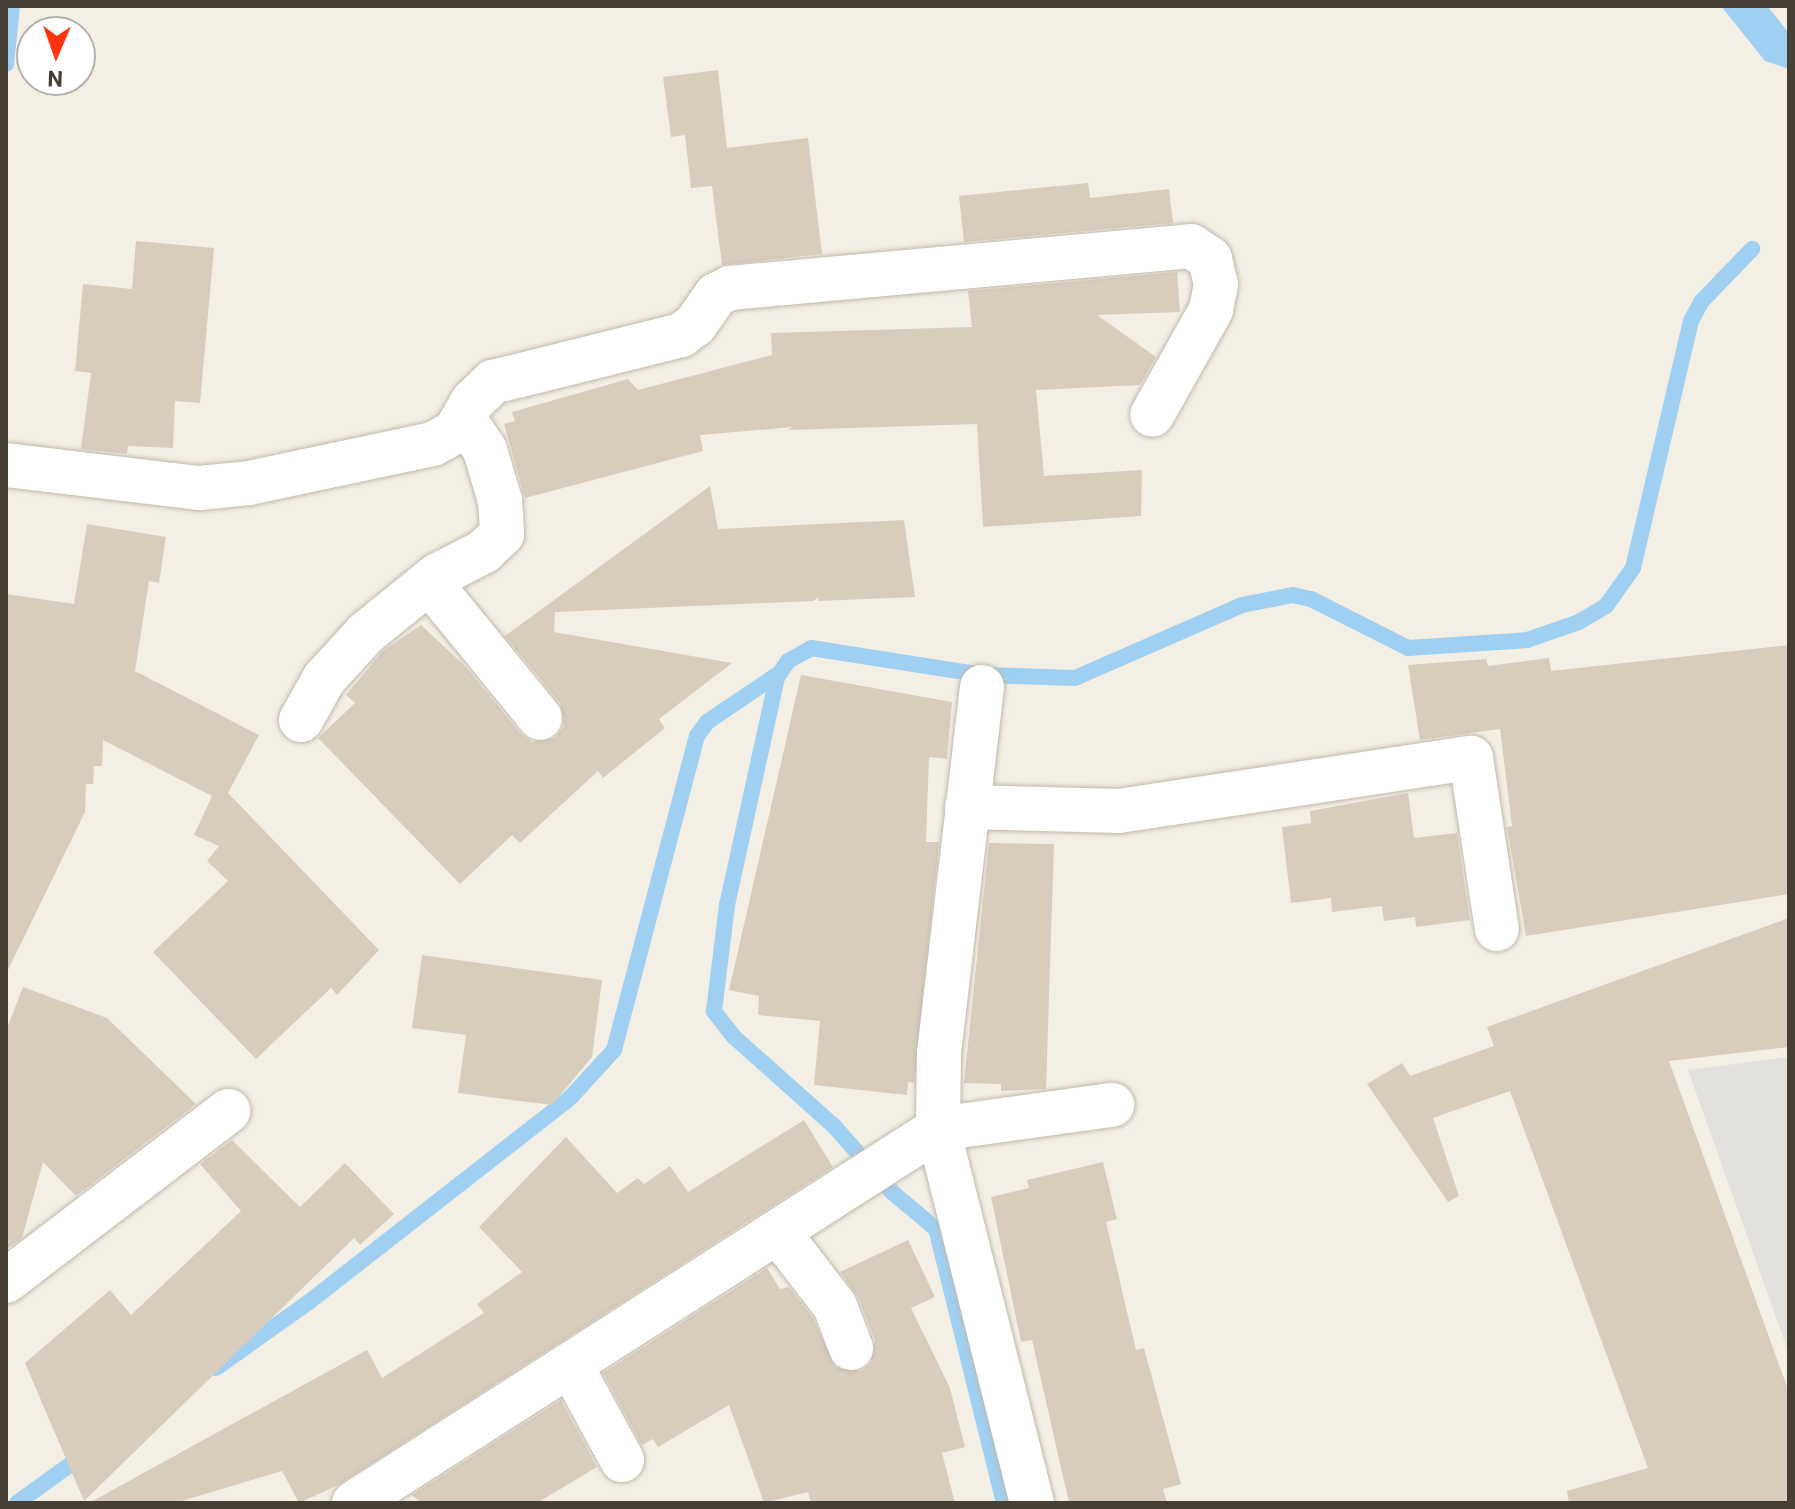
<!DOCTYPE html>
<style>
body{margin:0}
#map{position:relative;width:1795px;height:1509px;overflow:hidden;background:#f3efe5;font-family:Roboto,sans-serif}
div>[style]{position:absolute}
.parking>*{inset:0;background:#e3e1dd}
.water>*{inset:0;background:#9fd0f2}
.stream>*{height:16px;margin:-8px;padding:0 8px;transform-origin:8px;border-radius:8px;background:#9fd0f2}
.building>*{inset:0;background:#d8cdbd}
.roads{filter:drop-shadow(0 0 2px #c1b9aa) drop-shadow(0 0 2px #c1b9aa)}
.minor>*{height:44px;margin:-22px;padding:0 22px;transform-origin:22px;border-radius:22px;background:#fff}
span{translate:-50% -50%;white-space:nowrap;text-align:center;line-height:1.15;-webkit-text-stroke:7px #fff;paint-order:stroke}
.frame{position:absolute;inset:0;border:8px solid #453f34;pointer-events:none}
.north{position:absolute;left:16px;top:16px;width:80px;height:80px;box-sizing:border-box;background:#fff;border:2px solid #b5b2ae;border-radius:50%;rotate:182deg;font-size:22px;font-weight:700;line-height:32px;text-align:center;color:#453f34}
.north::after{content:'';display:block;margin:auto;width:28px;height:36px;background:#ff340f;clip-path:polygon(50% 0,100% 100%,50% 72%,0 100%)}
</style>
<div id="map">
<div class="parking">
<div style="clip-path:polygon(1789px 1057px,1789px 1354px,1688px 1070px)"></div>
</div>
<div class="water">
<div style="clip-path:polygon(1721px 6px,1767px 6px,1789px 33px,1789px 69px,1765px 61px)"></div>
</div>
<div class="stream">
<div style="left:6px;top:64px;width:58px;rotate:-84.1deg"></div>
<div style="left:216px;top:1368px;width:114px;rotate:-35.4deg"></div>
<div style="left:309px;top:1302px;width:331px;rotate:-38deg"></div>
<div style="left:570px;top:1098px;width:65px;rotate:-47.5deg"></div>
<div style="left:614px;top:1050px;width:325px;rotate:-75.2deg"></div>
<div style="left:697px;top:736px;width:17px;rotate:-54deg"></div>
<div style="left:707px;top:722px;width:89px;rotate:-34deg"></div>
<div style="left:17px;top:1503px;width:85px;rotate:-35.9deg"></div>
<div style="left:1004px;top:1503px;width:282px;rotate:-103.9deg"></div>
<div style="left:936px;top:1229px;width:57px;rotate:-139.9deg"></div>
<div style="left:892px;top:1192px;width:88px;rotate:-131.3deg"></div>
<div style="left:834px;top:1126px;width:134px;rotate:-138.3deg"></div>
<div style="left:734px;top:1037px;width:33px;rotate:-128deg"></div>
<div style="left:714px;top:1011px;width:107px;rotate:-83deg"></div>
<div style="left:727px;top:905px;width:233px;rotate:-77.6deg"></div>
<div style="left:777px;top:677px;width:19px;rotate:-55deg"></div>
<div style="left:788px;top:661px;width:26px;rotate:-29deg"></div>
<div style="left:811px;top:648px;width:175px;rotate:8.9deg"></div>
<div style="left:984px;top:675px;width:91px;rotate:1.9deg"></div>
<div style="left:1075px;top:678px;width:182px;rotate:-23.6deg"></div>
<div style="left:1242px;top:605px;width:52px;rotate:-11.1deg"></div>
<div style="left:1293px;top:595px;width:18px;rotate:13deg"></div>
<div style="left:1311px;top:599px;width:109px;rotate:26.8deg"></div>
<div style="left:1408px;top:648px;width:119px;rotate:-3.8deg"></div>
<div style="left:1527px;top:640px;width:55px;rotate:-19.1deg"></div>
<div style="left:1579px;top:622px;width:31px;rotate:-31deg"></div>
<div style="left:1606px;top:606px;width:47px;rotate:-54.6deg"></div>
<div style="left:1633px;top:568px;width:254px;rotate:-76.8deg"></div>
<div style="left:1691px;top:321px;width:21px;rotate:-62deg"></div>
<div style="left:1701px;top:302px;width:74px;rotate:-46.1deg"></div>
</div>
<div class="building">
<div style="clip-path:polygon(718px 70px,727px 148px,808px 138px,822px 254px,722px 265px,712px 186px,691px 188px,685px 135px,671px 137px,663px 77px)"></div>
<div style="clip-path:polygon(1088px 183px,1090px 198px,1169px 189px,1173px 223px,964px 242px,959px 196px)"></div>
<div style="clip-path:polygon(136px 241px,214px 248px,200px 403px,175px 401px,173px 448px,128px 446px,127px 454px,81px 449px,91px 373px,75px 371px,83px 284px,132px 289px)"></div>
<div style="clip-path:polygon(1177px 272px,1180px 312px,1097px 315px,1156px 357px,1140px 385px,1036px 390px,1044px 476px,1142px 470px,1141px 516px,983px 527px,977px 424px,788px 430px,793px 427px,700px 435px,703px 451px,525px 498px,504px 424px,515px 421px,512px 412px,628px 379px,638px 390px,772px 355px,771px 333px,972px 327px,968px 291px)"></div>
<div style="clip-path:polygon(710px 486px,718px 529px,904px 520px,915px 597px,818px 601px,819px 597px,813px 601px,555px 612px,554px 632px,732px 663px,659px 719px,665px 728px,603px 778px,598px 771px,520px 843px,512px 835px,460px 884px,318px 738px,355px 703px,346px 695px,383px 651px,421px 625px,466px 667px,521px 734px,532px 742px,555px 738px,564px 726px,560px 703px,505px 636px)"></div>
<div style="clip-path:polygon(87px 524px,166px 537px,159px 583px,149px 581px,135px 671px,259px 735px,228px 793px,379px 950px,337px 995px,331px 988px,256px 1059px,153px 952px,228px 881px,207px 861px,219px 846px,194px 835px,212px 796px,103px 740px,102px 766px,94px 766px,93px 784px,86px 784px,85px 812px,6px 974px,6px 594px,74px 604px)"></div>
<div style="clip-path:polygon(1789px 645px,1789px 894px,1526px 936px,1507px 827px,1512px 826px,1500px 729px,1420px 740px,1408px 665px,1486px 659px,1488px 666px,1549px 658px,1551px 671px)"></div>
<div style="clip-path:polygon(801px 675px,952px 702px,947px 759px,929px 757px,926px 842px,939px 842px,914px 1083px,908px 1082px,907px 1095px,814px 1085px,820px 1021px,758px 1015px,759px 996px,729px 990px)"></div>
<div style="clip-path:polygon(1408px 793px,1414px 838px,1457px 833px,1470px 920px,1416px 927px,1415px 917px,1384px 921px,1382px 906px,1332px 912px,1331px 898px,1291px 903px,1282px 827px,1311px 823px,1310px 811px)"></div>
<div style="clip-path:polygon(989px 843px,1054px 844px,1046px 1089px,1001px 1091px,1001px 1084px,964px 1083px)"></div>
<div style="clip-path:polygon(1789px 918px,1789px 1047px,1669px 1061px,1789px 1392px,1789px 1503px,1569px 1503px,1567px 1491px,1648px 1468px,1510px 1091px,1433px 1118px,1459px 1196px,1448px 1202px,1367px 1084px,1402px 1063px,1410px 1076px,1494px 1046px,1487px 1027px)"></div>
<div style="clip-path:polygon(422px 955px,602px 980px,592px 1057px,552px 1105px,458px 1093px,466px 1035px,412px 1028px)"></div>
<div style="clip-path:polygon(23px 987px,107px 1018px,196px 1104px,76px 1196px,43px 1162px,22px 1238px,8px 1248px,6px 1031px)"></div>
<div style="clip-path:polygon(804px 1120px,833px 1167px,338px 1485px,299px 1503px,282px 1471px,175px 1503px,89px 1503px,367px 1350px,382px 1378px,484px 1313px,477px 1304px,522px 1272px,479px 1227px,566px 1137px,617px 1193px,638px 1178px,644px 1184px,670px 1166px,688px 1192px)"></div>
<div style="clip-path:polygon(232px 1140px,300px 1207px,345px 1163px,394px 1214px,360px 1245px,354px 1238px,84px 1501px,25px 1363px,110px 1290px,131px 1315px,241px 1211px,200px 1164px)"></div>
<div style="clip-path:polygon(1103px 1162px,1117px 1219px,1106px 1222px,1136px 1350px,1144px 1348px,1181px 1484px,1163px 1489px,1167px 1503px,1069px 1503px,1032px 1340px,1021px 1342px,991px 1197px,1029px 1188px,1027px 1180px)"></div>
<div style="clip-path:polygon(908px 1240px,935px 1297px,911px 1308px,950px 1388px,965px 1447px,942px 1453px,955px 1503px,811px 1503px,808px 1492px,764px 1503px,729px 1405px,658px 1447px,653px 1439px,642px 1445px,603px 1373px,767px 1268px,780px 1289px,789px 1287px,813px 1318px,835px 1367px,861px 1371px,871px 1363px,875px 1340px,858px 1297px,840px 1272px)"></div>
<div style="clip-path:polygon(561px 1400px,597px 1467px,537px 1503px,421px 1503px,412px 1495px)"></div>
</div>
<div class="roads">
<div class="minor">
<div style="left:6px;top:465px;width:194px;rotate:6.8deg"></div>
<div style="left:199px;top:488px;width:50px;rotate:-5.7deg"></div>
<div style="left:249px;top:483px;width:188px;rotate:-12deg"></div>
<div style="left:433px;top:444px;width:25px;rotate:-29deg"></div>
<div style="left:455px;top:432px;width:36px;rotate:-60deg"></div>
<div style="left:473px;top:401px;width:28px;rotate:-44deg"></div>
<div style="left:493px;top:382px;width:194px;rotate:-14deg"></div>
<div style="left:681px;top:335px;width:17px;rotate:-36deg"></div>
<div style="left:695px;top:325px;width:37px;rotate:-55deg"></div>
<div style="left:716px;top:295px;width:16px;rotate:-27deg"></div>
<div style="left:730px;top:288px;width:463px;rotate:-5.2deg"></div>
<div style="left:1191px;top:246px;width:23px;rotate:34deg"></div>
<div style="left:1210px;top:259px;width:26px;rotate:77deg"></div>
<div style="left:1216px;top:284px;width:26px;rotate:101deg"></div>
<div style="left:1211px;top:310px;width:120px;rotate:119.3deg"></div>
<div style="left:430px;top:583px;width:174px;rotate:50.8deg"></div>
<div style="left:982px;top:687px;width:370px;rotate:96.7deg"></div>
<div style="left:939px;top:1054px;width:75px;rotate:90.8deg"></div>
<div style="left:938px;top:1129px;width:386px;rotate:75.9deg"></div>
<div style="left:301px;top:720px;width:47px;rotate:-60.7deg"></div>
<div style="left:324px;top:679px;width:62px;rotate:-47.6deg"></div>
<div style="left:366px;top:633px;width:92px;rotate:-38.9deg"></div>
<div style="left:438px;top:575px;width:51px;rotate:-27.1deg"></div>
<div style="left:483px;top:552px;width:26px;rotate:-43deg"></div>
<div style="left:502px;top:534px;width:33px;rotate:-93deg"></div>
<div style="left:500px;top:501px;width:53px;rotate:-106.4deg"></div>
<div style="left:485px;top:450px;width:37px;rotate:-124deg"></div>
<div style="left:967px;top:807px;width:152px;rotate:1.5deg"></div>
<div style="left:1119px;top:811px;width:356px;rotate:-8.6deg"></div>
<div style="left:1471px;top:758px;width:173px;rotate:81.4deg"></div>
<div style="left:778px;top:1232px;width:93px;rotate:52.4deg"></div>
<div style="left:835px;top:1306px;width:45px;rotate:69.1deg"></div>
<div style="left:6px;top:1281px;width:280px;rotate:-37.4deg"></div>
<div style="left:571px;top:1366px;width:107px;rotate:61.5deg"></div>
<div style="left:354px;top:1503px;width:693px;rotate:-32.64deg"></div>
<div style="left:938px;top:1129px;width:176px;rotate:-7.9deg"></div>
</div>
</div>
<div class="frame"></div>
<div class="north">N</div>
</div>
